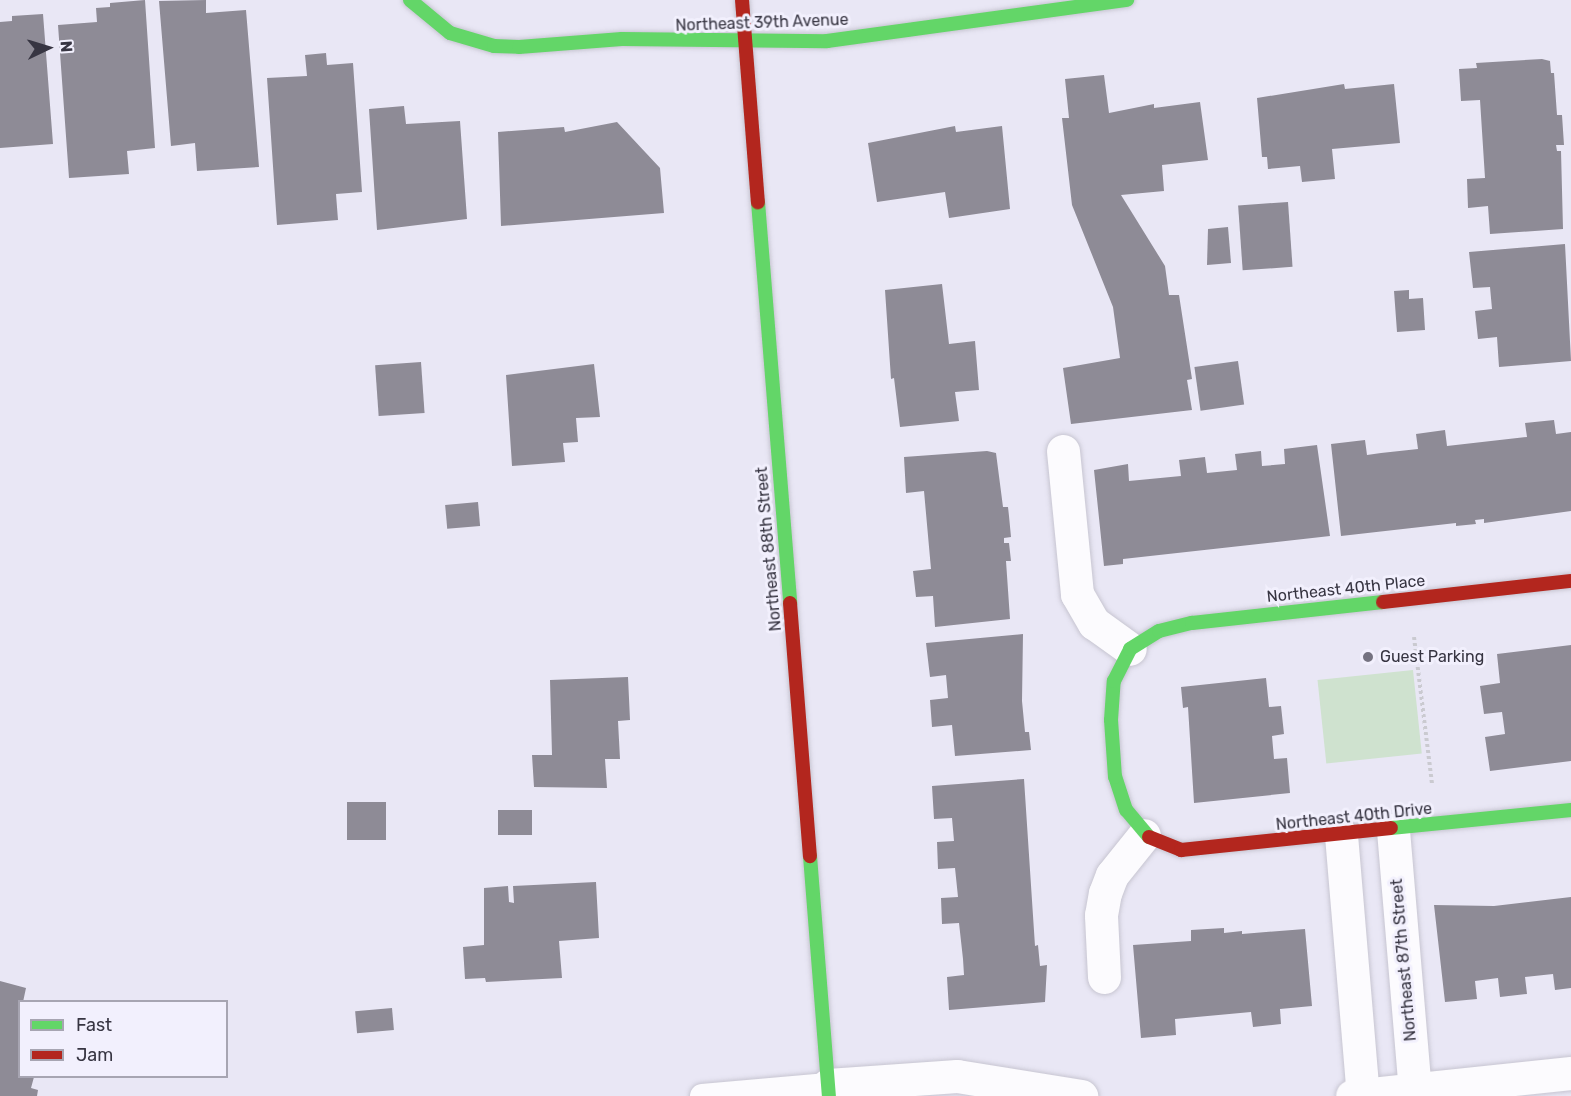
<!DOCTYPE html>
<style>
body{margin:0}
#map{position:relative;width:1571px;height:1096px;overflow:hidden;background:#e9e7f5;font-family:Rubik,sans-serif}
div>[style]{position:absolute}
.green>*{inset:0;background:#cfe2cf;transform-origin:0 0}
.building>*{inset:0;background:#8e8b96;transform-origin:0 0}
.path>*{height:4px;margin-top:-2px;transform-origin:0;background:repeating-linear-gradient(90deg,#cacad0 0 3px,transparent 0 6px)}
.roads{filter:drop-shadow(0 0 2px #c7c5d1) drop-shadow(0 0 2px #c7c5d1)}
.lane>*{height:24px;margin:-12px;padding:0 12px;transform-origin:12px;border-radius:12px;background:#fcfbfe}
.street>*{height:33px;margin:-16.5px;padding:0 16.5px;transform-origin:16.5px;border-radius:16.5px;background:#fcfbfe}
.fast>*{height:14px;margin:-7px;padding:0 7px;transform-origin:7px;border-radius:7px;background:#63d668}
.jam>*{height:14px;margin:-7px;padding:0 7px;transform-origin:7px;border-radius:7px;background:#b3261e}
.dots>*{width:16px;height:16px;translate:-50% -50%;box-sizing:border-box;border:3px solid #f2f0fd;border-radius:50%}
span{translate:-50% -50%;white-space:nowrap;text-align:center;line-height:1.15;-webkit-text-stroke:6px #f2f0fd;paint-order:stroke}
.street-label{font-size:16px;color:#373542}
.poi-label{font-size:16px;color:#373542}
.left{translate:0 -50%;text-align:left}
.legend{position:absolute;left:18px;top:1000px;width:210px;height:78px;box-sizing:border-box;background:#f2f0fd;border:2px solid #a7a5b2;margin:0;padding:8px 10px;list-style:none;font-size:18px;color:#373542}
.legend li{display:flex;align-items:center;gap:12px;height:30px}
.legend b{width:30px;border:2px solid #a7a5b2}
.north{position:absolute;left:18px;top:18px;width:60px;height:60px;-webkit-text-stroke:4px #f2f0fd;paint-order:stroke;rotate:86deg;font-size:16px;font-weight:700;line-height:24px;text-align:center;color:#373542}
.north::after{content:'';display:block;margin:auto;width:21px;height:27px;background:#373542;clip-path:polygon(50% 0,100% 100%,50% 72%,0 100%)}
</style>
<div id="map">
<div class="green">
<div style="left:1413px;top:670px;width:84px;height:96px;rotate:84deg"></div>
</div>
<div class="building">
<div style="clip-path:polygon(145px 0,155px 148px,127px 151px,129px 174px,69px 178px,58px 25px,97px 22px,96px 8px,110px 7px,110px 3px)"></div>
<div style="clip-path:polygon(206px 0,206px 13px,246px 10px,259px 167px,197px 171px,195px 143px,171px 146px,159px 1px)"></div>
<div style="clip-path:polygon(43px 14px,53px 144px,0 148px,0 22px,12px 21px,12px 16px)"></div>
<div style="clip-path:polygon(326px 53px,327px 65px,353px 63px,362px 192px,336px 194px,338px 220px,277px 225px,267px 78px,307px 76px,305px 55px)"></div>
<div style="clip-path:polygon(1542px 59px,1550px 61px,1551px 73px,1554px 73px,1557px 115px,1562px 115px,1564px 145px,1556px 145px,1557px 151px,1561px 151px,1563px 229px,1490px 234px,1488px 206px,1468px 208px,1467px 179px,1485px 178px,1480px 100px,1461px 101px,1459px 69px,1477px 68px,1476px 63px)"></div>
<div style="clip-path:polygon(1104px 75px,1109px 113px,1154px 104px,1154px 108px,1200px 102px,1208px 160px,1162px 165px,1164px 191px,1121px 195px,1165px 266px,1169px 295px,1179px 295px,1192px 379px,1187px 380px,1192px 410px,1071px 424px,1063px 368px,1120px 358px,1113px 307px,1072px 205px,1062px 118px,1069px 118px,1065px 79px)"></div>
<div style="clip-path:polygon(1344px 84px,1345px 89px,1394px 84px,1400px 143px,1332px 149px,1335px 179px,1302px 182px,1300px 166px,1268px 169px,1267px 157px,1262px 157px,1257px 98px)"></div>
<div style="clip-path:polygon(404px 106px,406px 124px,460px 121px,467px 219px,377px 230px,369px 109px)"></div>
<div style="clip-path:polygon(617px 122px,660px 168px,664px 213px,501px 226px,498px 132px,564px 127px,565px 132px)"></div>
<div style="clip-path:polygon(955px 126px,956px 132px,1002px 126px,1010px 209px,949px 218px,945px 192px,877px 202px,868px 143px)"></div>
<div style="left:1288px;top:202px;width:65px;height:50px;rotate:86deg"></div>
<div style="clip-path:polygon(1228px 227px,1231px 263px,1207px 265px,1208px 229px)"></div>
<div style="clip-path:polygon(1565px 244px,1571px 361px,1499px 367px,1497px 337px,1478px 339px,1475px 311px,1492px 309px,1490px 287px,1473px 288px,1469px 252px)"></div>
<div style="clip-path:polygon(942px 284px,949px 344px,975px 341px,979px 390px,955px 392px,959px 421px,900px 427px,894px 378px,891px 379px,885px 290px)"></div>
<div style="clip-path:polygon(1409px 290px,1409px 299px,1423px 298px,1425px 330px,1397px 332px,1394px 291px)"></div>
<div style="left:1238px;top:361px;width:44px;height:44px;rotate:82deg"></div>
<div style="left:421px;top:362px;width:51px;height:46px;rotate:86deg"></div>
<div style="clip-path:polygon(594px 364px,600px 417px,576px 418px,578px 442px,563px 443px,565px 462px,512px 466px,506px 375px)"></div>
<div style="clip-path:polygon(1554px 420px,1556px 434px,1571px 432px,1571px 511px,1484px 523px,1484px 519px,1475px 520px,1476px 524px,1456px 526px,1456px 523px,1341px 536px,1331px 444px,1365px 440px,1367px 455px,1381px 453px,1418px 449px,1416px 434px,1445px 430px,1447px 446px,1527px 437px,1525px 423px)"></div>
<div style="clip-path:polygon(1317px 445px,1330px 536px,1123px 559px,1123px 564px,1104px 566px,1094px 470px,1128px 464px,1129px 481px,1181px 476px,1179px 460px,1205px 457px,1207px 473px,1237px 470px,1235px 454px,1261px 451px,1262px 466px,1285px 464px,1284px 449px)"></div>
<div style="clip-path:polygon(987px 451px,996px 453px,1003px 507px,1008px 507px,1009px 516px,1011px 537px,1004px 538px,1004px 543px,1009px 543px,1011px 561px,1006px 561px,1010px 619px,935px 627px,933px 596px,916px 597px,913px 571px,931px 569px,924px 491px,906px 493px,904px 457px)"></div>
<div style="left:478px;top:502px;width:24px;height:33px;rotate:85deg"></div>
<div style="clip-path:polygon(1023px 634px,1022px 701px,1025px 732px,1029px 732px,1031px 750px,955px 756px,952px 725px,932px 727px,930px 700px,948px 698px,946px 675px,930px 677px,926px 643px)"></div>
<div style="clip-path:polygon(1571px 645px,1571px 761px,1490px 771px,1485px 737px,1505px 734px,1503px 719px,1502px 712px,1484px 714px,1480px 686px,1500px 683px,1497px 654px)"></div>
<div style="clip-path:polygon(628px 677px,630px 720px,618px 721px,620px 759px,605px 759px,607px 788px,534px 787px,532px 755px,552px 755px,550px 680px)"></div>
<div style="clip-path:polygon(1266px 678px,1269px 707px,1281px 706px,1284px 734px,1272px 736px,1274px 759px,1287px 758px,1290px 793px,1194px 803px,1188px 707px,1183px 708px,1181px 687px)"></div>
<div style="clip-path:polygon(1024px 779px,1035px 946px,1038px 945px,1040px 966px,1047px 965px,1045px 1002px,949px 1010px,947px 977px,964px 975px,963px 959px,959px 923px,942px 924px,941px 898px,958px 897px,955px 868px,938px 869px,937px 842px,954px 841px,952px 818px,934px 819px,932px 786px)"></div>
<div style="left:386px;top:802px;width:38px;height:39px;rotate:90deg"></div>
<div style="left:498px;top:810px;width:34px;height:25px"></div>
<div style="clip-path:polygon(596px 882px,599px 938px,559px 941px,562px 978px,486px 982px,485px 978px,465px 979px,463px 947px,484px 945px,484px 888px,508px 886px,509px 902px,514px 903px,513px 886px)"></div>
<div style="clip-path:polygon(1571px 897px,1571px 988px,1555px 990px,1553px 974px,1525px 977px,1527px 994px,1500px 997px,1498px 978px,1475px 981px,1477px 999px,1445px 1002px,1434px 905px,1494px 906px)"></div>
<div style="clip-path:polygon(1224px 928px,1224px 933px,1242px 931px,1242px 934px,1305px 929px,1312px 1006px,1280px 1009px,1281px 1024px,1253px 1027px,1251px 1012px,1175px 1019px,1176px 1035px,1141px 1038px,1133px 945px,1191px 941px,1191px 930px)"></div>
<div style="clip-path:polygon(0 981px,26px 988px,23px 1002px,20px 1002px,20px 1077px,34px 1077px,31px 1088px,38px 1090px,37px 1096px,0 1096px)"></div>
<div style="left:392px;top:1008px;width:22px;height:37px;rotate:85deg"></div>
</div>
<div class="path">
<div style="left:1414px;top:637px;width:148px;rotate:83deg"></div>
</div>
<div class="roads">
<div class="lane">
<div style="left:702px;top:1096px;width:126px;rotate:-5deg"></div>
</div>
<div class="street">
<div style="left:1063px;top:451px;width:144px;rotate:84.4deg"></div>
<div style="left:1077px;top:594px;width:34px;rotate:60deg"></div>
<div style="left:1094px;top:623px;width:44px;rotate:35.8deg"></div>
<div style="left:1393px;top:830px;width:261px;rotate:85.2deg"></div>
<div style="left:1341px;top:835px;width:261px;rotate:85.2deg"></div>
<div style="left:1104px;top:977px;width:62px;rotate:-92.8deg"></div>
<div style="left:1101px;top:915px;width:22px;rotate:-80deg"></div>
<div style="left:1105px;top:893px;width:19px;rotate:-69deg"></div>
<div style="left:1112px;top:875px;width:51px;rotate:-51.3deg"></div>
<div style="left:828px;top:1085px;width:129px;rotate:-4deg"></div>
<div style="left:957px;top:1076px;width:126px;rotate:9.2deg"></div>
<div style="left:1352px;top:1096px;width:220px;rotate:-6deg"></div>
</div>
<div class="fast">
<div style="left:410px;top:0;width:52px;rotate:39.5deg"></div>
<div style="left:450px;top:33px;width:46px;rotate:16.5deg"></div>
<div style="left:494px;top:46px;width:25px;rotate:2deg"></div>
<div style="left:519px;top:47px;width:103px;rotate:-4.4deg"></div>
<div style="left:622px;top:39px;width:205px;rotate:0.6deg"></div>
<div style="left:827px;top:41px;width:303px;rotate:-7.8deg"></div>
<div style="left:758px;top:202px;width:402px;rotate:85.4deg"></div>
<div style="left:1391px;top:828px;width:181px;rotate:-5.7deg"></div>
<div style="left:1149px;top:837px;width:35px;rotate:-130deg"></div>
<div style="left:1126px;top:810px;width:35px;rotate:-108deg"></div>
<div style="left:1115px;top:777px;width:57px;rotate:-94deg"></div>
<div style="left:1111px;top:720px;width:39px;rotate:-86deg"></div>
<div style="left:1114px;top:681px;width:36px;rotate:-63deg"></div>
<div style="left:1130px;top:649px;width:34px;rotate:-32deg"></div>
<div style="left:1159px;top:631px;width:34px;rotate:-14deg"></div>
<div style="left:1192px;top:623px;width:192px;rotate:-6.3deg"></div>
<div style="left:810px;top:856px;width:241px;rotate:85.5deg"></div>
</div>
<div class="jam">
<div style="left:742px;top:0;width:203px;rotate:85.5deg"></div>
<div style="left:1383px;top:602px;width:189px;rotate:-6.4deg"></div>
<div style="left:790px;top:603px;width:254px;rotate:85.5deg"></div>
<div style="left:1149px;top:837px;width:35px;rotate:22deg"></div>
<div style="left:1181px;top:850px;width:211px;rotate:-6deg"></div>
</div>
</div>
<div class="dots">
<div style="left:1368px;top:657px;background:#757381"></div>
</div>
<div class="street-label">
<span style="left:762px;top:23px;rotate:-2deg">Northeast 39th Avenue</span>
<span style="left:769px;top:549px;rotate:-95deg">Northeast 88th Street</span>
<span style="left:1346px;top:589px;rotate:-6deg">Northeast 40th Place</span>
<span style="left:1354px;top:817px;rotate:-6deg">Northeast 40th Drive</span>
<span style="left:1404px;top:960px;rotate:-95deg">Northeast 87th Street</span>
</div>
<div class="poi-label">
<span class="left" style="left:1380px;top:657px">Guest Parking</span>
</div>
<ul class="legend">
<li><b style="height:8px;background:#63d668"></b>Fast</li>
<li><b style="height:8px;background:#b3261e"></b>Jam</li>
</ul>
<div class="north">N</div>
</div>
